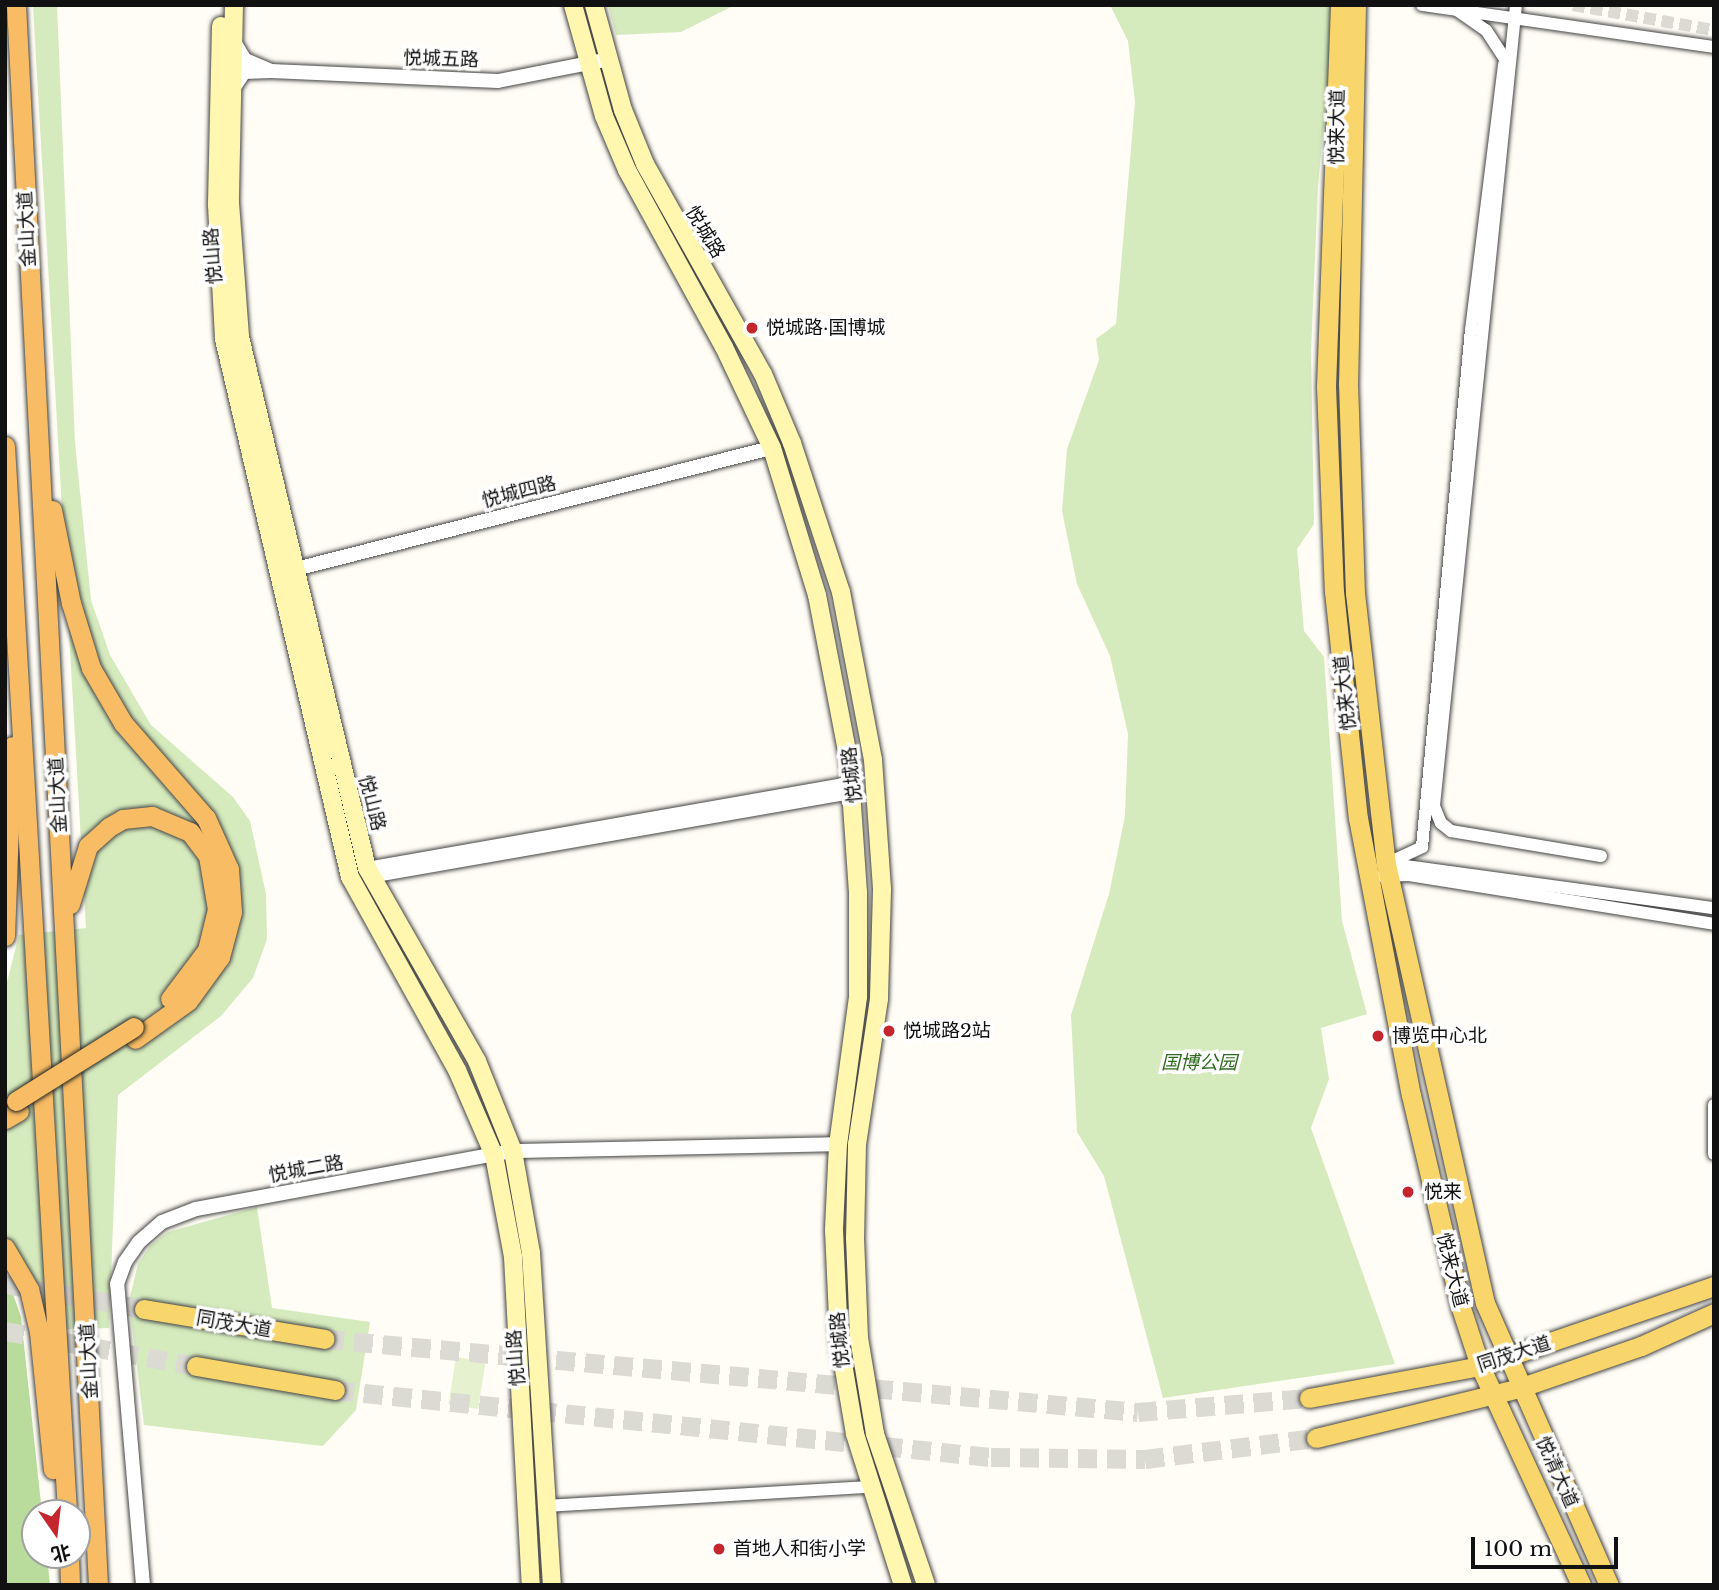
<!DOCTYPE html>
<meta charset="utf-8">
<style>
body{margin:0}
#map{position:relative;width:1719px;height:1590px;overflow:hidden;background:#fffdf5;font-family:"Libre Baskerville","Noto Sans SC",serif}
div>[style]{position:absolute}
.green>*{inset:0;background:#d5ebbd}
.forest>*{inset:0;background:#b9dc9c}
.pitch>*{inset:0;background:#e6f2cf;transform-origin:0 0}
.minor-tunnel>*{height:12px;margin-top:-6px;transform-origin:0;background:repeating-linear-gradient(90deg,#dbdad3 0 12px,transparent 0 18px)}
.primary-tunnel>*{height:19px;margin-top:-9.5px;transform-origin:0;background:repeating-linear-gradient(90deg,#dbdad3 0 19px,transparent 0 29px)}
.roads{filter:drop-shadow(0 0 2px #444) drop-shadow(0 0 2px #444)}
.minor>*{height:12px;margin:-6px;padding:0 6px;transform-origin:6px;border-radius:6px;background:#fff}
.tertiary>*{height:14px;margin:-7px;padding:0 7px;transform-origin:7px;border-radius:7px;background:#fff}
.secondary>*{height:18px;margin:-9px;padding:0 9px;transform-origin:9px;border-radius:9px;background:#fff6b0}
.primary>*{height:19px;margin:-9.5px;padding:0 9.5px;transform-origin:9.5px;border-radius:9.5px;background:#f9d66b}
.trunk>*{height:19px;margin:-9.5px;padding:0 9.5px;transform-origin:9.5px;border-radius:9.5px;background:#f7bc64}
.bridges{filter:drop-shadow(0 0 2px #222) drop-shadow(0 0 2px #222)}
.trunk-bridge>*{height:19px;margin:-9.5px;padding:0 9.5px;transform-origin:9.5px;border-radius:9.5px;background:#f7bc64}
.dots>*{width:19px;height:19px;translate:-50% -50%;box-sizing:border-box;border:4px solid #fff;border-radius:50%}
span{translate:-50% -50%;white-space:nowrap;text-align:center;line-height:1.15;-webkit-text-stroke:7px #fff;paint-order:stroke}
.street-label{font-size:19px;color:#111}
.poi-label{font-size:19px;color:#111}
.left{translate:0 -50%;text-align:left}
.park-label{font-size:19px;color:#2f6b1f;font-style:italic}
.frame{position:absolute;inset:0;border:7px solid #111;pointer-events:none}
.north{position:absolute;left:21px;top:1499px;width:70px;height:70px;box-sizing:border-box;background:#fff;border:2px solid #a0a0a0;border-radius:50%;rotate:166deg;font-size:19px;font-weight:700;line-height:28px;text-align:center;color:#111}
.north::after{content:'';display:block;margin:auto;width:24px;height:32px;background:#c4262e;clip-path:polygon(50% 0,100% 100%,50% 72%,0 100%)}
.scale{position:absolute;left:1471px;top:1537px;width:147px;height:32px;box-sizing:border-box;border:4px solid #111;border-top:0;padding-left:9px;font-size:21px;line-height:24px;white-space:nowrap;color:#111;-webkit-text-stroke:5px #fff;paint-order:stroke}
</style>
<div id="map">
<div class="green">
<div style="clip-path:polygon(33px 5px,57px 5px,75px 443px,91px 600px,110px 655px,151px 725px,233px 797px,250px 821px,266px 894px,267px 939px,253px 978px,221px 1016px,118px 1095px,109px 1328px,47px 1330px,5px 1240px,5px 990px,19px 935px,86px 928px)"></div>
<div style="clip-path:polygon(608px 5px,735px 5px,681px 32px,616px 35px)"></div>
<div style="clip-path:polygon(1110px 5px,1335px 5px,1318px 186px,1311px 352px,1314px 524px,1297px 549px,1304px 631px,1324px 657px,1342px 921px,1367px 1014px,1321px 1028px,1329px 1079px,1311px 1128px,1395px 1364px,1163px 1398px,1104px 1176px,1077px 1132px,1071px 1015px,1109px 894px,1125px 816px,1128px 734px,1110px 656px,1077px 584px,1062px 511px,1067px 449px,1099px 360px,1096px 339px,1116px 324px,1135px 102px,1128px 41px)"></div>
<div style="clip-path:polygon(257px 1207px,272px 1308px,370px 1322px,356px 1410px,323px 1446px,144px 1425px,129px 1301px,138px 1264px,150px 1246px,168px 1232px)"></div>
</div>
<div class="forest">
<div style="clip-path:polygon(5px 1271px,21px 1317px,42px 1513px,35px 1513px,35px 1555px,47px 1555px,50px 1585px,5px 1585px)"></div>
</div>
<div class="pitch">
<div style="left:456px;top:1357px;width:30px;height:48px;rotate:9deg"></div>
</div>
<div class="minor-tunnel">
<div style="left:1573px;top:5px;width:143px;rotate:10.1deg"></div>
</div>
<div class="primary-tunnel">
<div style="left:5px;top:1284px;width:141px;rotate:10.2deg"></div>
<div style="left:5px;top:1331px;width:194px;rotate:10.4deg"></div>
<div style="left:325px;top:1339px;width:816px;rotate:5.13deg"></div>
<div style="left:1138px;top:1412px;width:172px;rotate:-4.7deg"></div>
<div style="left:335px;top:1390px;width:659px;rotate:5.83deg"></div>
<div style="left:991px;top:1457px;width:154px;rotate:0.7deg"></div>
<div style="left:1145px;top:1459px;width:172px;rotate:-7deg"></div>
</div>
<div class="roads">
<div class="minor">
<div style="left:1422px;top:5px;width:295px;rotate:8.2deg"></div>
<div style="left:1516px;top:5px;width:805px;rotate:95.85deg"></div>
<div style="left:1434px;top:806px;width:18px;rotate:68deg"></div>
<div style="left:1441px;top:823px;width:13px;rotate:39deg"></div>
<div style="left:1451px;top:831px;width:152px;rotate:9.5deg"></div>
<div style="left:1457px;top:10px;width:35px;rotate:35deg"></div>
<div style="left:1486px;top:30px;width:35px;rotate:57deg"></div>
<div style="left:1386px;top:864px;width:40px;rotate:-25deg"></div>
<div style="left:1422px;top:847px;width:519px;rotate:-84.59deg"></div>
<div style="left:1471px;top:330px;width:268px;rotate:-82.9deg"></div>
<div style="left:1391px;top:864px;width:326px;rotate:7.8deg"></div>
<div style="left:367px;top:868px;width:490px;rotate:-10deg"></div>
<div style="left:1382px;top:876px;width:27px;rotate:-2deg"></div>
<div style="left:1409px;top:875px;width:309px;rotate:9.1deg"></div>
<div style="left:370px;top:877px;width:488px;rotate:-9.9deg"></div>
<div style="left:1714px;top:1105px;width:49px;rotate:90deg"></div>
<div style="left:547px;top:1506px;width:325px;rotate:-3.4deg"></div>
</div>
<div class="tertiary">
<div style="left:271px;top:71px;width:227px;rotate:2.5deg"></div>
<div style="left:498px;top:81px;width:104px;rotate:-11.1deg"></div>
<div style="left:232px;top:90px;width:22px;rotate:-56deg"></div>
<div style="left:244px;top:72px;width:27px;rotate:-2deg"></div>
<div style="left:271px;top:71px;width:28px;rotate:-157deg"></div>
<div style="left:245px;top:60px;width:21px;rotate:-121deg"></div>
<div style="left:288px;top:571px;width:499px;rotate:-14.3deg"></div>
<div style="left:143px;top:1585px;width:302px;rotate:-94.9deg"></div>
<div style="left:117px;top:1284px;width:23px;rotate:-70deg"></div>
<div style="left:125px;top:1262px;width:24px;rotate:-55deg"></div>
<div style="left:139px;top:1242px;width:30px;rotate:-41deg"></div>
<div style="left:162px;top:1222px;width:36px;rotate:-21deg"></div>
<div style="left:196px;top:1209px;width:322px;rotate:-10.4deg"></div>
<div style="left:513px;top:1151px;width:325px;rotate:-1.2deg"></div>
</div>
<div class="secondary">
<div style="left:234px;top:5px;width:198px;rotate:91.2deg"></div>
<div style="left:230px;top:203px;width:134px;rotate:85.7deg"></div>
<div style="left:240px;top:337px;width:546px;rotate:76.55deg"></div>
<div style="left:367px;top:868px;width:222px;rotate:60.3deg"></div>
<div style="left:477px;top:1061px;width:97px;rotate:68.2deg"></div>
<div style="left:513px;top:1151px;width:104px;rotate:80deg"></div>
<div style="left:531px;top:1253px;width:333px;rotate:86.4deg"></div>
<div style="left:573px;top:5px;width:115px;rotate:74.4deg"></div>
<div style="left:604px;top:116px;width:59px;rotate:66.9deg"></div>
<div style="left:627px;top:170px;width:202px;rotate:61.3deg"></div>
<div style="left:724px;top:347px;width:112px;rotate:64.6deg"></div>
<div style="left:772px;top:448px;width:154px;rotate:73deg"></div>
<div style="left:817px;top:595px;width:169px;rotate:79.1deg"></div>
<div style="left:849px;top:761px;width:131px;rotate:86.1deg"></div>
<div style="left:858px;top:892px;width:105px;rotate:90deg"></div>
<div style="left:858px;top:997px;width:148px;rotate:97.7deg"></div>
<div style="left:838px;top:1144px;width:86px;rotate:92.7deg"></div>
<div style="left:834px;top:1230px;width:110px;rotate:87.4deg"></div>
<div style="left:839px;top:1340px;width:95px;rotate:80.3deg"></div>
<div style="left:855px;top:1434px;width:158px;rotate:72.4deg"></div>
<div style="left:594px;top:5px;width:109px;rotate:74.6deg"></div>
<div style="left:623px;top:110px;width:58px;rotate:67.8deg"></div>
<div style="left:645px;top:164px;width:241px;rotate:60.7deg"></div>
<div style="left:763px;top:374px;width:75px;rotate:67.2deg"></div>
<div style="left:792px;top:443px;width:157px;rotate:71.8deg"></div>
<div style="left:841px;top:592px;width:171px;rotate:79.2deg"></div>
<div style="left:873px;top:760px;width:130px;rotate:86deg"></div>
<div style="left:882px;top:890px;width:109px;rotate:91.6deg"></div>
<div style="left:879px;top:999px;width:147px;rotate:98.6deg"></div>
<div style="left:857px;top:1144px;width:94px;rotate:91.2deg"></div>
<div style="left:855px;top:1238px;width:100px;rotate:87.7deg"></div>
<div style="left:859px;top:1338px;width:97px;rotate:80.5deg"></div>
<div style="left:875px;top:1434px;width:159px;rotate:71.3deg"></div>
<div style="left:221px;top:26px;width:179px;rotate:91.3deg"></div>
<div style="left:217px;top:205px;width:134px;rotate:87deg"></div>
<div style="left:224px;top:339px;width:553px;rotate:76.82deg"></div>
<div style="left:350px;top:877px;width:221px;rotate:61deg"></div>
<div style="left:457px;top:1070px;width:93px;rotate:66.5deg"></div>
<div style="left:494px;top:1155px;width:104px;rotate:79.4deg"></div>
<div style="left:513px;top:1257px;width:328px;rotate:86.9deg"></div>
</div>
<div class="primary">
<div style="left:1340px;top:5px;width:381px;rotate:92.1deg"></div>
<div style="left:1326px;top:386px;width:205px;rotate:87.8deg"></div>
<div style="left:1334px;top:591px;width:228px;rotate:84deg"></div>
<div style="left:1358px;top:818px;width:282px;rotate:79.2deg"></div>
<div style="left:1411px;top:1095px;width:219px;rotate:76.8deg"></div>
<div style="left:1461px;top:1308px;width:61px;rotate:71.9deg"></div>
<div style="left:1480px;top:1366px;width:241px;rotate:65.2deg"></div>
<div style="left:1356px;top:5px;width:378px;rotate:91.2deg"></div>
<div style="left:1348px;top:383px;width:210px;rotate:88.1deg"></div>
<div style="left:1355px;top:593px;width:273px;rotate:83.5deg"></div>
<div style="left:1386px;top:864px;width:450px;rotate:77.3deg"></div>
<div style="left:1485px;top:1303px;width:308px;rotate:66.3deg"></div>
<div style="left:144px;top:1309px;width:183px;rotate:9.4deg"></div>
<div style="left:196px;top:1366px;width:141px;rotate:9.8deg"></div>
<div style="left:1309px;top:1398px;width:174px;rotate:-10.6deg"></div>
<div style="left:1480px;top:1366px;width:247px;rotate:-18.9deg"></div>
<div style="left:1316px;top:1438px;width:209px;rotate:-13.8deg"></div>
<div style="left:1519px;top:1388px;width:129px;rotate:-19deg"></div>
<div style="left:1641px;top:1346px;width:80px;rotate:-24.3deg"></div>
</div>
<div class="trunk">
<div style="left:16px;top:5px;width:1582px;rotate:87.03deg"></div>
<div style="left:5px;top:446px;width:1069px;rotate:86.67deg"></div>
<div style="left:52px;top:510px;width:95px;rotate:78.5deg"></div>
<div style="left:71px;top:603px;width:68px;rotate:72.9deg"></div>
<div style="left:91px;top:668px;width:64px;rotate:59.8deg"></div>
<div style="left:123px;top:723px;width:126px;rotate:48.9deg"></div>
<div style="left:206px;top:818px;width:56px;rotate:65.7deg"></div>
<div style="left:229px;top:869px;width:43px;rotate:86deg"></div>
<div style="left:232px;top:912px;width:47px;rotate:104.9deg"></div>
<div style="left:220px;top:957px;width:54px;rotate:126deg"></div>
<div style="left:188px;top:1001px;width:65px;rotate:144.4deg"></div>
<div style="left:70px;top:904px;width:61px;rotate:-72.8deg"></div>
<div style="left:88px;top:846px;width:28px;rotate:-42deg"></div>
<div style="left:109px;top:827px;width:16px;rotate:-30deg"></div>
<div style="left:123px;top:819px;width:29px;rotate:-6deg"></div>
<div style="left:152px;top:816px;width:41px;rotate:22.8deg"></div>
<div style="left:190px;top:832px;width:30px;rotate:53deg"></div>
<div style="left:208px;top:856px;width:54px;rotate:80.4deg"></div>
<div style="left:217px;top:909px;width:42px;rotate:103.7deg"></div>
<div style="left:207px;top:950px;width:61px;rotate:127.1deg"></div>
<div style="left:5px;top:936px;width:190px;rotate:-87.9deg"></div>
<div style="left:5px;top:1119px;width:16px;rotate:-30deg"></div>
<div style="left:5px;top:1248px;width:48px;rotate:59.7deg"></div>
<div style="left:29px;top:1289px;width:44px;rotate:76.9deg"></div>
<div style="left:39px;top:1332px;width:138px;rotate:84.2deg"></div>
<div style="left:69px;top:1555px;width:30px;rotate:88deg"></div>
</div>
</div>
<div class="bridges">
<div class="trunk-bridge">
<div style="left:16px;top:1101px;width:139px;rotate:-32.1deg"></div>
</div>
</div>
<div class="dots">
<div style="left:752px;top:328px;background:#c4262e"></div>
<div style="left:889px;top:1031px;background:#c4262e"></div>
<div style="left:1378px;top:1036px;background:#c4262e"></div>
<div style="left:1408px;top:1192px;background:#c4262e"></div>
<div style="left:719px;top:1549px;background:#c4262e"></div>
</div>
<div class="street-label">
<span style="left:441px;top:59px;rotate:2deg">悦城五路</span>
<span style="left:1337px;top:127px;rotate:-89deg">悦来大道</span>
<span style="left:27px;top:229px;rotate:-93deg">金山大道</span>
<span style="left:705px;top:232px;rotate:59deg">悦城路</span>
<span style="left:213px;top:256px;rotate:-94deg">悦山路</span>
<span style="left:519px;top:492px;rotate:-14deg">悦城四路</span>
<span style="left:1345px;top:693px;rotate:-96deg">悦来大道</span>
<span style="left:852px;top:775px;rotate:-96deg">悦城路</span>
<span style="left:58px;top:795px;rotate:-93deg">金山大道</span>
<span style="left:372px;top:803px;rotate:76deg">悦山路</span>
<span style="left:306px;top:1169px;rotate:-10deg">悦城二路</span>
<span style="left:1452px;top:1270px;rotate:76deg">悦来大道</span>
<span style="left:234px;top:1324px;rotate:10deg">同茂大道</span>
<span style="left:840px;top:1340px;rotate:-95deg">悦城路</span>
<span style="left:1514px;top:1354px;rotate:-18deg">同茂大道</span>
<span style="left:516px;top:1358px;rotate:-94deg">悦山路</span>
<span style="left:89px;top:1361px;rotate:-93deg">金山大道</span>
<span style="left:1557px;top:1472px;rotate:66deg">悦清大道</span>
</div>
<div class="poi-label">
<span class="left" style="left:766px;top:328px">悦城路·国博城</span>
<span class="left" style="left:903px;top:1031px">悦城路2站</span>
<span class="left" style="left:1392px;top:1036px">博览中心北</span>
<span class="left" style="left:1424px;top:1192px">悦来</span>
<span class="left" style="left:733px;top:1549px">首地人和街小学</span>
</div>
<div class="park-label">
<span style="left:1199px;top:1063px">国博公园</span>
</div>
<div class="frame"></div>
<div class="north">北</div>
<div class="scale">100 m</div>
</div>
